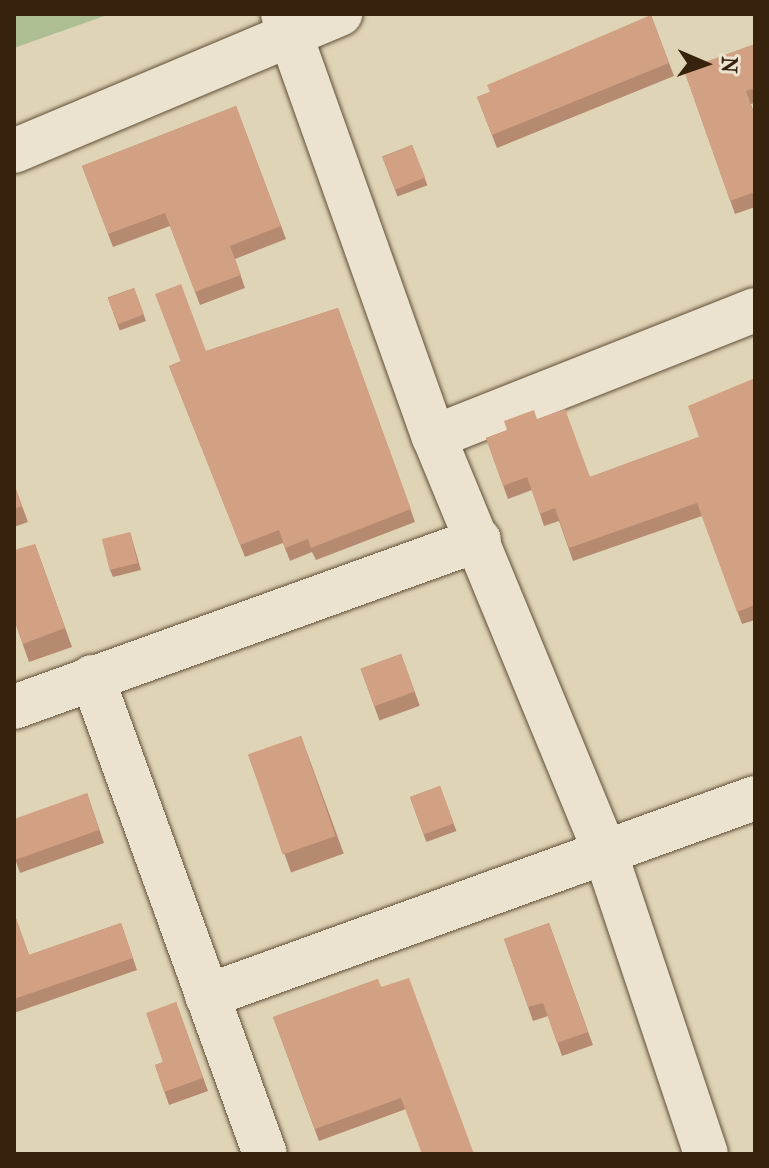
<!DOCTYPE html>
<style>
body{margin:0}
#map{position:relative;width:769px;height:1168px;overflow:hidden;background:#e0d4b6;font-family:"IM FELL French Canon",serif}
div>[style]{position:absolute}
.green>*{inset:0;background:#adbe92}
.roads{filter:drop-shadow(0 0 2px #614f37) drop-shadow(0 0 2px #614f37)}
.minor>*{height:44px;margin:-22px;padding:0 22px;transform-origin:22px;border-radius:22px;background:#ebe3d0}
.wall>*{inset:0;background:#b58a70;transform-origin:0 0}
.building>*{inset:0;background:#d2a082;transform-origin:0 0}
span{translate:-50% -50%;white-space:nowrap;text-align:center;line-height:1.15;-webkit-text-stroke:7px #ebe3d0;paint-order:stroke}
.frame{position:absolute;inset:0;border:16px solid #37230d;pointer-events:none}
.north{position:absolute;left:665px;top:24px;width:80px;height:80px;-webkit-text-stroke:6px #ebe3d0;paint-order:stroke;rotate:92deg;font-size:22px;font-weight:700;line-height:32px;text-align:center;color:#37230d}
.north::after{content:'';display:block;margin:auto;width:28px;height:36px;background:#37230d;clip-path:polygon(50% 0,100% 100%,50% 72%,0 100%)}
</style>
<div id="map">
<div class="green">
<div style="clip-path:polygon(14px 14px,110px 14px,14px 48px)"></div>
</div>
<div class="roads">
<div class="minor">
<div style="left:283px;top:14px;width:449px;rotate:70.4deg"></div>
<div style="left:434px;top:437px;width:449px;rotate:67.6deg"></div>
<div style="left:605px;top:852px;width:318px;rotate:71.5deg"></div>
<div style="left:14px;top:151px;width:354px;rotate:-22.8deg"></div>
<div style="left:434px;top:437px;width:345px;rotate:-21.6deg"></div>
<div style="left:92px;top:677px;width:507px;rotate:70.07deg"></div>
<div style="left:14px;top:707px;width:494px;rotate:-19.8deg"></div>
<div style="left:207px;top:996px;width:583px;rotate:-19.87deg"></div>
</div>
</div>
<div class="wall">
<div style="clip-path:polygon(651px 15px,674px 76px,497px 148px,477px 97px,490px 92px)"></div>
<div style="clip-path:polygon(755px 44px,755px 103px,751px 104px,755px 116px,755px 207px,735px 214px,684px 70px)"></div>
<div style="clip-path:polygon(236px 106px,286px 239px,235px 259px,245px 288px,200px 305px,170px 226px,113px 247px,82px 166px)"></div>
<div style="left:412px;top:145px;width:43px;height:32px;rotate:69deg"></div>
<div style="left:134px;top:288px;width:35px;height:28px;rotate:70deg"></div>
<div style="clip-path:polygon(338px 308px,415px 522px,316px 560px,312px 552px,290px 561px,283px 543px,245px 557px,169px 366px,206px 351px)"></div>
<div style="clip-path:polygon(755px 378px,755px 620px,742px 624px,702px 516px,573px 561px,559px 521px,544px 526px,532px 490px,508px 499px,486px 438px,537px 419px,590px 477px,699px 437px)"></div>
<div style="clip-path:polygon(14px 484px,28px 522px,14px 527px)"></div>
<div style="clip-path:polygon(130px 532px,141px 570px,113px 577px,110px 570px)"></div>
<div style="clip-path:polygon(35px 544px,72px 647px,29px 662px,14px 619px)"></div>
<div style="left:401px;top:654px;width:55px;height:43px;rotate:70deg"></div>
<div style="left:301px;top:736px;width:125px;height:56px;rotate:70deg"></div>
<div style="left:440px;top:786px;width:48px;height:32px;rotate:70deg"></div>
<div style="clip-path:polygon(87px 793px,104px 843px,20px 873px,14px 856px)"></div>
<div style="clip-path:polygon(14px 913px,29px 955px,121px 923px,137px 970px,14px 1013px)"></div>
<div style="clip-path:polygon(549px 923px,593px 1045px,562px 1056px,548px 1016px,533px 1021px,504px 939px)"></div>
<div style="clip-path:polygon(378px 979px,406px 1109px,319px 1141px,273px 1017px)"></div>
<div style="clip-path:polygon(176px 1002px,208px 1091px,169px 1105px,155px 1065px,163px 1062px)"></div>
</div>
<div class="building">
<div style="clip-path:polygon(651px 15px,669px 63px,492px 135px,477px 97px,490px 92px,487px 85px)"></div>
<div style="clip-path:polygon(755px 44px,755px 88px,746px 91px,755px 116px,755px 192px,730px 201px,684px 70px)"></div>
<div style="clip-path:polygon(236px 106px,281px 226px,230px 246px,241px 275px,195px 292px,165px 213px,108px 234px,82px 166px)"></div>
<div style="left:412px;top:145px;width:35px;height:32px;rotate:68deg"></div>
<div style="clip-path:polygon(181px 284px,206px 351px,338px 308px,411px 509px,311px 548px,308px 539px,285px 548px,279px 530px,240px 545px,169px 366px,181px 362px,155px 294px)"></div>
<div style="left:134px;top:288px;width:28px;height:28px;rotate:69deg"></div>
<div style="clip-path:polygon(755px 378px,755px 605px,737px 612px,697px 503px,569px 548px,555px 508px,540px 514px,527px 477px,503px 486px,486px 438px,507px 430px,504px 421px,534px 410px,537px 419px,565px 409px,590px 477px,699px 437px,688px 406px)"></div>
<div style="clip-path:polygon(14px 484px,22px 506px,14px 509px)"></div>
<div style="left:130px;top:532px;width:32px;height:29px;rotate:76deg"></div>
<div style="clip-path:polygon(35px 544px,65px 628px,23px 644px,14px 619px,14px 550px)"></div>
<div style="left:401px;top:654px;width:40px;height:43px;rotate:70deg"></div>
<div style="left:301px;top:736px;width:106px;height:56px;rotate:71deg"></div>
<div style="left:440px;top:786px;width:40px;height:32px;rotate:70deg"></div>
<div style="clip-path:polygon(87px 793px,99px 830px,15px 860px,14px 856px,14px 819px)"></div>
<div style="clip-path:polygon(14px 913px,29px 955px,121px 923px,133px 958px,14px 999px)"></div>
<div style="clip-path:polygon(549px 923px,588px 1032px,557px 1043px,543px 1003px,528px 1007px,504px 939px)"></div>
<div style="clip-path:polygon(409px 978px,474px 1154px,422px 1154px,401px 1098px,315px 1129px,273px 1017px,378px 979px,381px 987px)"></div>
<div style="clip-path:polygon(176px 1002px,203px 1078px,164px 1092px,155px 1065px,163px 1062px,146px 1013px)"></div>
</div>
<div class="frame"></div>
<div class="north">N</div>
</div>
